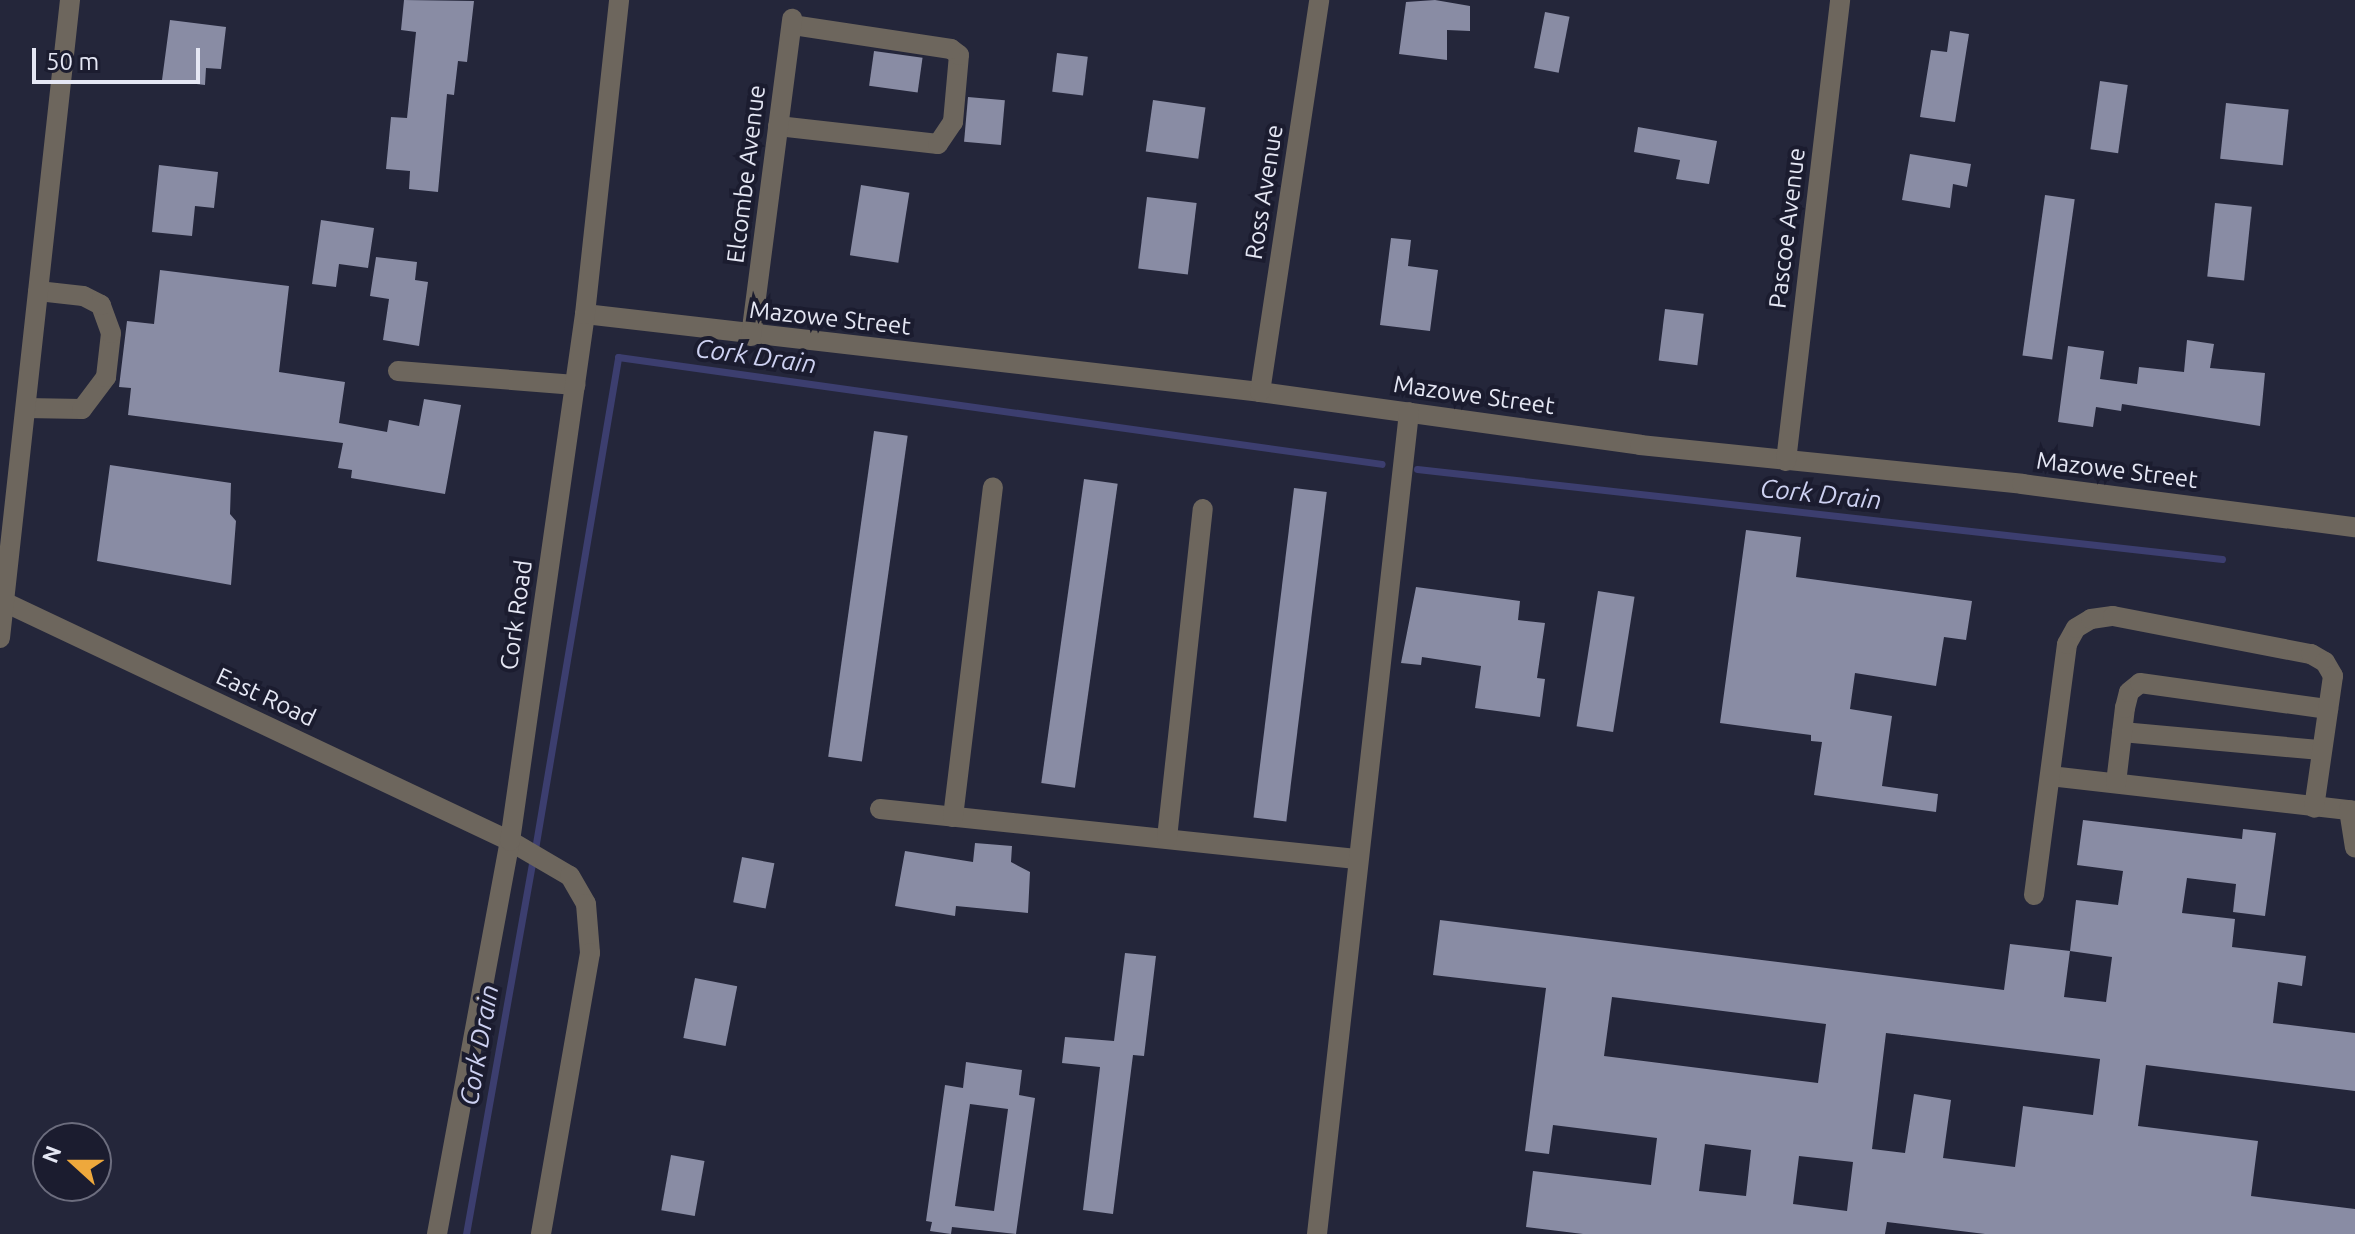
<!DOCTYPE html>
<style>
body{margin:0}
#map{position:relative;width:2355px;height:1234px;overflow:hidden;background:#24263a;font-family:Ubuntu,sans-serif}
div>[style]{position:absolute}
.stream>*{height:7px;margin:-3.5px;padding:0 3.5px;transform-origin:3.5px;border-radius:3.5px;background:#3c3e6f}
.building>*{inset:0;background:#898ca4;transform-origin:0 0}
.minor>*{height:20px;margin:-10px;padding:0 10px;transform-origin:10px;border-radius:10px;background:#6d665d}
span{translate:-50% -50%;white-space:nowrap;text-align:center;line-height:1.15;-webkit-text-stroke:8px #1b1c2f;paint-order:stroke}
.street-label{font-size:24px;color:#e5e7f4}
.water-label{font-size:26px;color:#cdd1f1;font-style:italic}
.north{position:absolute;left:32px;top:1122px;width:80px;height:80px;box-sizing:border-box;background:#1b1c2f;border:2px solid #6c6d7e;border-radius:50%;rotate:291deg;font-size:22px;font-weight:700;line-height:32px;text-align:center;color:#e5e7f4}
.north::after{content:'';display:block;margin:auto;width:28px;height:36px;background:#eea83c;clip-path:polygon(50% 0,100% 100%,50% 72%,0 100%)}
.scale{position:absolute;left:32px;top:48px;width:168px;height:36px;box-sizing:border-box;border:4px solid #e5e7f4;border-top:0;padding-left:10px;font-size:24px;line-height:28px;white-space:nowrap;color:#e5e7f4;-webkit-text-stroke:6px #1b1c2f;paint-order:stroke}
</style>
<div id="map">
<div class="stream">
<div style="left:1417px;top:469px;width:810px;rotate:6.38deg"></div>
<div style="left:535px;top:849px;width:499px;rotate:-80.4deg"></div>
<div style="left:618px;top:357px;width:771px;rotate:7.97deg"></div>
<div style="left:466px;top:1234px;width:378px;rotate:-79.9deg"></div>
</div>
<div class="building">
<div style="clip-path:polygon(404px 0,474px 1px,467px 62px,458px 61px,454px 95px,447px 94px,438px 192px,409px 189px,410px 171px,386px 169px,391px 117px,407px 118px,416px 32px,401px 30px)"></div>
<div style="clip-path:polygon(1435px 0,1470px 6px,1470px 31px,1447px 30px,1447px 60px,1399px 54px,1406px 2px)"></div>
<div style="left:1545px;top:12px;width:25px;height:57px;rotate:11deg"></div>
<div style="clip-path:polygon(170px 20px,226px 27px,221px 69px,206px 68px,205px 85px,162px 80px)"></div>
<div style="clip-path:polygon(1950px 31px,1969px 34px,1955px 122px,1920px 117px,1931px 50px,1947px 52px)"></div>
<div style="left:874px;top:51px;width:49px;height:35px;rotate:8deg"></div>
<div style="left:1057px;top:53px;width:31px;height:39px;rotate:7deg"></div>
<div style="left:2100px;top:81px;width:28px;height:69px;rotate:8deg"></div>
<div style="left:968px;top:97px;width:37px;height:45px;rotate:5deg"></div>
<div style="left:1153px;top:100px;width:53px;height:52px;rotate:8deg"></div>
<div style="left:2226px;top:103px;width:63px;height:56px;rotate:6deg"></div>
<div style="clip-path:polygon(1638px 127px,1717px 141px,1709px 184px,1676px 179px,1680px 160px,1634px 152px)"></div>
<div style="clip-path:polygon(1910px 154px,1971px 164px,1967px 187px,1953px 184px,1950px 208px,1902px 200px)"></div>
<div style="clip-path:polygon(159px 165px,218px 172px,214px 208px,195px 206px,192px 236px,152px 232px)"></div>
<div style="left:861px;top:185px;width:49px;height:71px;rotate:9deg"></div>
<div style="left:2045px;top:195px;width:30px;height:162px;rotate:8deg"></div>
<div style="left:1147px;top:197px;width:50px;height:72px;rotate:7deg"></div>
<div style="left:2215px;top:203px;width:37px;height:74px;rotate:6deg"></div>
<div style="clip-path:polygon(321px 220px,374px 228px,368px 268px,339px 264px,336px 287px,312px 284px)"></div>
<div style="clip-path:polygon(1391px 238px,1411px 240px,1408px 266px,1438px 270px,1430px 331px,1380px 325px)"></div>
<div style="clip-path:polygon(376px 257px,417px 262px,415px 280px,428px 282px,419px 346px,383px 340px,389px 299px,370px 296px)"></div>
<div style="clip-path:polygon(160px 270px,289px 286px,279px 372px,345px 382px,339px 423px,387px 432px,389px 420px,419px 426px,424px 399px,461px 405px,445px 494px,351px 478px,352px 470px,338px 468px,343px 443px,128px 415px,131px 388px,119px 387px,127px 321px,154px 324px)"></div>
<div style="left:1665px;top:309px;width:39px;height:52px;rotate:7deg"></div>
<div style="clip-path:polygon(2187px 340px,2214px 344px,2210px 368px,2265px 373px,2260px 426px,2122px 404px,2121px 411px,2096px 407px,2093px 427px,2058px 422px,2068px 346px,2104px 351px,2100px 379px,2137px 384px,2139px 367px,2184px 372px)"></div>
<div style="left:874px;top:431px;width:34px;height:329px;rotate:8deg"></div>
<div style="clip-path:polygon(110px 465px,231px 483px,230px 514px,236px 521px,231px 585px,97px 561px)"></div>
<div style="left:1084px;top:479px;width:34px;height:307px;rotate:8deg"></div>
<div style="left:1294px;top:488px;width:33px;height:332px;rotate:7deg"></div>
<div style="clip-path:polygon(1746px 530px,1801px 537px,1796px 577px,1972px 601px,1966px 640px,1944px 637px,1936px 686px,1855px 673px,1850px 709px,1892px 716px,1882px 786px,1938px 794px,1936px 812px,1814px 795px,1822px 742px,1811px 741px,1811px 735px,1720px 723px)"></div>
<div style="clip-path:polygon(1416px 587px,1520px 601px,1518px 620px,1545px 623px,1537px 678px,1545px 679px,1540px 717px,1475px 708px,1481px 666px,1422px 657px,1421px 665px,1401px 663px)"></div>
<div style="left:1598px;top:591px;width:37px;height:137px;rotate:9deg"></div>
<div style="clip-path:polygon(evenodd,2083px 820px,2242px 839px,2243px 829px,2276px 833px,2265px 916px,2233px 912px,2236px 884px,2187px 878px,2182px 913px,2235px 919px,2232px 947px,2306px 956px,2302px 986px,2278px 982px,2273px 1023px,2355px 1033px,2355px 1091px,2146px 1065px,2138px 1126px,2258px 1141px,2251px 1196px,2355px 1209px,2355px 1234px,1985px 1234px,1887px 1222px,1885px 1234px,1583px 1234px,1526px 1227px,1533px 1171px,1651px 1185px,1657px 1138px,1553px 1125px,1549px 1154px,1525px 1151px,1546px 988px,1433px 975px,1440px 920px,2004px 990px,2010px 944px,2070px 951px,2076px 900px,2118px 905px,2123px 871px,2077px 865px,2083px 820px,2070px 951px,2112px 957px,2106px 1002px,2064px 997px,2070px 951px,2083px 820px,1612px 997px,1826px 1024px,1818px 1083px,1604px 1056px,1612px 997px,2083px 820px,1886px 1033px,2100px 1059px,2093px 1115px,2023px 1106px,2015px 1167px,1943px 1158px,1951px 1100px,1914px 1094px,1905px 1153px,1872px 1149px,1886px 1033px,2083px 820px,1705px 1144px,1751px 1150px,1746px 1196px,1699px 1191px,1705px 1144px,2083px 820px,1799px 1156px,1853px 1162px,1847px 1211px,1793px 1204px,1799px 1156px)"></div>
<div style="clip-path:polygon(975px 843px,1012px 846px,1011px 862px,1030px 872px,1028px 913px,956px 906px,955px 916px,895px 906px,905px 851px,973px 862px)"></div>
<div style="left:742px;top:857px;width:33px;height:46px;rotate:11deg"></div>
<div style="clip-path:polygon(1125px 953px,1156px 956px,1144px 1056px,1133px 1055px,1113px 1214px,1083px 1210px,1100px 1067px,1062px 1063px,1065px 1037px,1114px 1041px)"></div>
<div style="left:695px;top:978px;width:43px;height:61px;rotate:11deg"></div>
<div style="clip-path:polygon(evenodd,966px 1062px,1022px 1070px,1019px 1095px,1035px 1098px,1016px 1234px,952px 1227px,951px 1234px,930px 1231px,932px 1222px,926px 1221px,945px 1085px,963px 1088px,966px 1062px,970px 1104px,1008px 1109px,994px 1211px,955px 1206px,970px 1104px)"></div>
<div style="left:671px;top:1155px;width:34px;height:56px;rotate:10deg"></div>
</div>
<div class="minor">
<div style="left:778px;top:126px;width:161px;rotate:6.4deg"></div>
<div style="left:938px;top:144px;width:27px;rotate:-56deg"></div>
<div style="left:953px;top:122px;width:67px;rotate:-84.9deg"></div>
<div style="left:959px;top:55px;width:10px;rotate:-143deg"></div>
<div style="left:951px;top:49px;width:161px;rotate:-171.4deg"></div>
<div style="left:585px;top:314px;width:679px;rotate:6.59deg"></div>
<div style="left:1260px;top:392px;width:384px;rotate:7.9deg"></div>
<div style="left:1640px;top:445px;width:384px;rotate:5.8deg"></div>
<div style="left:2022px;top:484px;width:336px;rotate:7.4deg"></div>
<div style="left:751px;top:336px;width:320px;rotate:-82.6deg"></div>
<div style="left:398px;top:371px;width:178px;rotate:4.5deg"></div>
<div style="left:1260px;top:392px;width:396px;rotate:-81.4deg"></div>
<div style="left:26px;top:408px;width:56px;rotate:1deg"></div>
<div style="left:82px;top:409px;width:40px;rotate:-53deg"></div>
<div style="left:106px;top:377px;width:44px;rotate:-83.5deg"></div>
<div style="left:111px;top:333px;width:30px;rotate:-110deg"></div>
<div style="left:101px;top:305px;width:20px;rotate:-153deg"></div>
<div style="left:83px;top:296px;width:45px;rotate:-173.7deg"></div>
<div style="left:1786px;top:461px;width:464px;rotate:-83.3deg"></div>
<div style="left:0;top:600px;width:564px;rotate:25.29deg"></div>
<div style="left:510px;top:841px;width:69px;rotate:30.3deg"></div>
<div style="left:570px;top:876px;width:32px;rotate:60deg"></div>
<div style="left:586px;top:904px;width:49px;rotate:85.3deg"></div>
<div style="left:590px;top:953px;width:285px;rotate:99.9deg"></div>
<div style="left:0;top:638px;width:642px;rotate:-83.74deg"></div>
<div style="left:2122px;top:732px;width:200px;rotate:5.2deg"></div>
<div style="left:2050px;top:776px;width:307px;rotate:6.5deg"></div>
<div style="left:2116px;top:783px;width:76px;rotate:-83.2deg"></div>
<div style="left:2125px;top:708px;width:16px;rotate:-76deg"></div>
<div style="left:2129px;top:692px;width:14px;rotate:-39deg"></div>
<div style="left:2140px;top:683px;width:190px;rotate:7.9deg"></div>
<div style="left:880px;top:809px;width:479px;rotate:6deg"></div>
<div style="left:2349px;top:810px;width:38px;rotate:81deg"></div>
<div style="left:953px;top:817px;width:332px;rotate:-83.1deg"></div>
<div style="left:1167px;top:838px;width:331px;rotate:-83.8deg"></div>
<div style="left:2034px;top:895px;width:253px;rotate:-82.5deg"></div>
<div style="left:2067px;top:644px;width:18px;rotate:-61deg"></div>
<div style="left:2076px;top:628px;width:17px;rotate:-31deg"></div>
<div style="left:2091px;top:619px;width:22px;rotate:-8deg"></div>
<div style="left:2113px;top:616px;width:202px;rotate:10.9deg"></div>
<div style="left:2311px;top:654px;width:16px;rotate:30deg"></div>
<div style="left:2325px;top:662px;width:16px;rotate:60deg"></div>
<div style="left:2333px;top:676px;width:133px;rotate:98.2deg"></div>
<div style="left:437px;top:1234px;width:400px;rotate:-79.5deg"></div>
<div style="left:510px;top:841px;width:532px;rotate:-81.9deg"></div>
<div style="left:585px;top:314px;width:316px;rotate:-83.8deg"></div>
<div style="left:1317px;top:1234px;width:827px;rotate:-83.61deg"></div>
</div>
<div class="street-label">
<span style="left:746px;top:174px;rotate:-83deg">Elcombe Avenue</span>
<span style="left:1264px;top:192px;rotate:-81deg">Ross Avenue</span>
<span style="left:1787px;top:228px;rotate:-83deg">Pascoe Avenue</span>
<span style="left:830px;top:318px;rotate:6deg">Mazowe Street</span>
<span style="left:1474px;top:395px;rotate:8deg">Mazowe Street</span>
<span style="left:2117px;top:470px;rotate:7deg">Mazowe Street</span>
<span style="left:516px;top:615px;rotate:-82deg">Cork Road</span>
<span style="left:266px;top:697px;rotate:25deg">East Road</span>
</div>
<div class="water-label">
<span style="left:756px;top:356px;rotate:8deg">Cork Drain</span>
<span style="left:1821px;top:494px;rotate:6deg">Cork Drain</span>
<span style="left:479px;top:1045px;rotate:-80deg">Cork Drain</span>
</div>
<div class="north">N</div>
<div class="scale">50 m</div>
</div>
